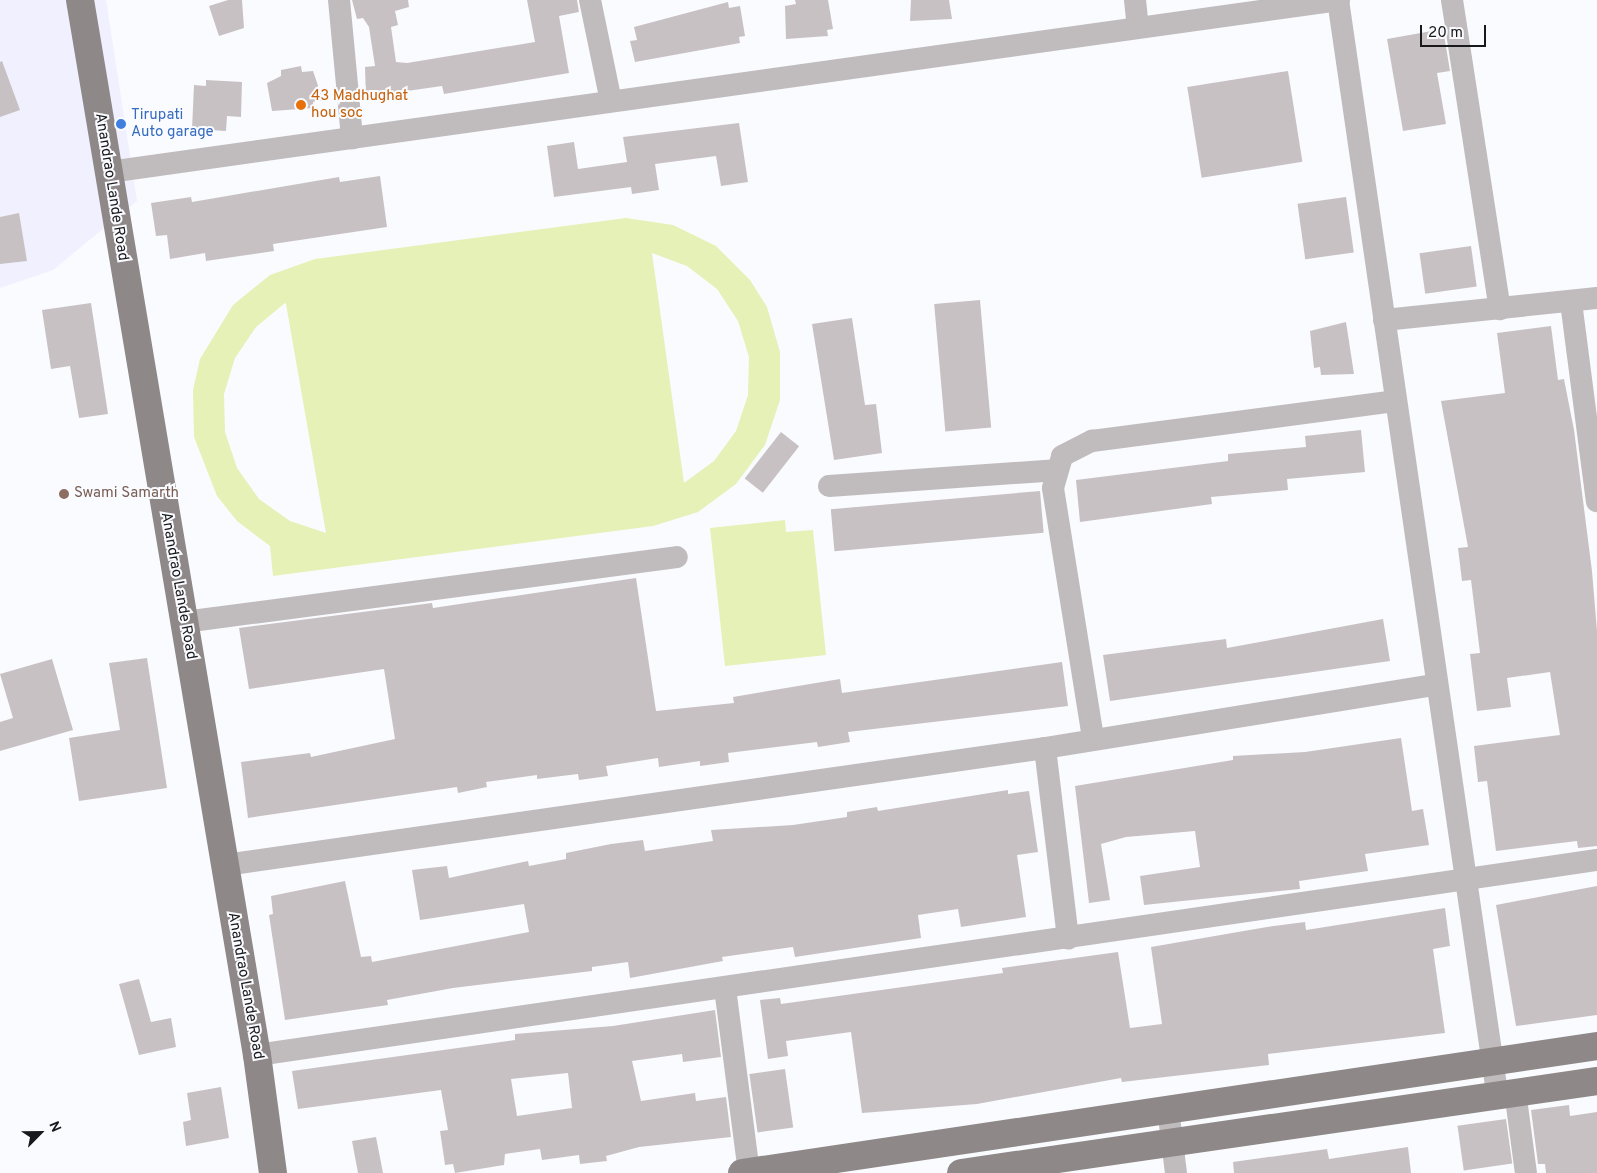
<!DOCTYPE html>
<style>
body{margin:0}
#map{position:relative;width:1597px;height:1173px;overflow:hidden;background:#fafbff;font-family:Overpass,sans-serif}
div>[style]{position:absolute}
.built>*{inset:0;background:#f0f0fe}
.green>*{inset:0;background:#e5f1b6}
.building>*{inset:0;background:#c8c1c3;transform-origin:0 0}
.minor>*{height:22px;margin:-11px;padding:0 11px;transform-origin:11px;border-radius:11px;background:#c0bcbd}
.major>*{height:28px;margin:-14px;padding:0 14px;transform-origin:14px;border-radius:14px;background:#8e8888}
.dots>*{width:14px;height:14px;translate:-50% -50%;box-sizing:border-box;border:2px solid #fafbff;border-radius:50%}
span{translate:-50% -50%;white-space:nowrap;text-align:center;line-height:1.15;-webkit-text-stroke:4px #fafbff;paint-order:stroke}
.food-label{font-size:15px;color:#c56008}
.left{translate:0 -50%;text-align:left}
.shop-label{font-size:15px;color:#366cbe}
.street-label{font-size:15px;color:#19191b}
.education-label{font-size:15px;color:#785e54}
.north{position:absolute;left:15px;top:1108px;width:50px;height:50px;-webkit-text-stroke:4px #fafbff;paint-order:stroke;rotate:67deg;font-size:14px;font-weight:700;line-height:20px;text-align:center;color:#19191b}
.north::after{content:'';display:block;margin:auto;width:18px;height:22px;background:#19191b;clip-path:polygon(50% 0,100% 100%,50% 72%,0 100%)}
.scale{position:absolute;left:1420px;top:25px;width:66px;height:22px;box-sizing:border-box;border:2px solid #19191b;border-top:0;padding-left:6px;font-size:15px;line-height:18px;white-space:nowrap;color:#19191b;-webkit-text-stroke:4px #fafbff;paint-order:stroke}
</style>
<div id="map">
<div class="built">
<div style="clip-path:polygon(0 0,106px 0,137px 201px,53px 270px,0 288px)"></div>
</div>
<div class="green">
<div style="clip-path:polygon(evenodd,626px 218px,673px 225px,716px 246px,750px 280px,767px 307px,780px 352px,780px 400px,765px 445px,736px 484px,698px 512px,653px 526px,273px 576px,270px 546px,237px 521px,217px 496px,194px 437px,193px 390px,200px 359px,233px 305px,270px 275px,315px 259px,626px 218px,652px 253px,687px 266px,717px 289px,738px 321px,749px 357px,748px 395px,736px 431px,714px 461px,684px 483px,652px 253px,626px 218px,285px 303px,286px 304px,326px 533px,290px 521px,259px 499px,237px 468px,225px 432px,224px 394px,235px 358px,256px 327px,285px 303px)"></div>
<div style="clip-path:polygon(785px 520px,786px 532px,813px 530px,826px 655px,725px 666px,710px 528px)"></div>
</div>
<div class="building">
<div style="clip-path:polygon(228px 0,242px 0,244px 28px,219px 36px,209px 6px)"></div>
<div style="clip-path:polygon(352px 0,408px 0,409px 7px,395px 11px,398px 25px,391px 27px,396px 62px,407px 63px,535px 42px,527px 0,577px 0,579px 12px,559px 16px,569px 73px,444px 94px,442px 86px,407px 91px,408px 97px,366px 100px,365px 67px,375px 66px,369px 27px,363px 18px,357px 19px)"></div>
<div style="clip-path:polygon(795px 0,828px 0,833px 29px,827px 30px,828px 36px,786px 39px,785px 6px,796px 4px)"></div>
<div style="clip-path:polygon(911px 0,949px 0,952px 19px,910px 21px)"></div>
<div style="clip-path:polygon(728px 2px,729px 8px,740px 6px,745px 36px,739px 37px,740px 43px,635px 62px,630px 41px,637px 40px,634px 27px)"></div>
<div style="clip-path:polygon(1443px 29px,1450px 71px,1437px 73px,1446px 124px,1403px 131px,1387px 39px)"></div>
<div style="clip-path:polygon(2px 61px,20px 110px,0 117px,0 62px)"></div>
<div style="clip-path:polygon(301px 66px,302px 72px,313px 71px,323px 100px,313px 102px,314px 108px,272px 111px,267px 83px,281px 76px,281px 70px)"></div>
<div style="left:1288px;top:71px;width:92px;height:102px;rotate:81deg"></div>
<div style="clip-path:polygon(206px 80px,242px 82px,241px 117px,227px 116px,226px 131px,192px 129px,194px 85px,206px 86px)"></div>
<div style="clip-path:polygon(739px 123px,748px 182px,721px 186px,716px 156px,655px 164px,659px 190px,632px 194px,631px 187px,554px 197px,547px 146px,574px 142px,578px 169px,627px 162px,623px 137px)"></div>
<div style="clip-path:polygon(380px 176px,387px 227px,273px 244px,274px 251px,206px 261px,205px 253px,170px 259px,167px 235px,156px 236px,151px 203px,191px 197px,192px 202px,339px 177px,340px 182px)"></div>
<div style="left:1346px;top:197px;width:56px;height:49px;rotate:82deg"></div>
<div style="clip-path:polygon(19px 213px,27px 261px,0 264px,0 217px)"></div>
<div style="left:1471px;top:246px;width:41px;height:52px;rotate:82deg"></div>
<div style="left:980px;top:300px;width:128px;height:46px;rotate:85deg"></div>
<div style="clip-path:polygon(91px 303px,108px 414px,79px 418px,70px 366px,51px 369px,42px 310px)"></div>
<div style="clip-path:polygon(852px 318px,865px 405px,876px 404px,882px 453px,834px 460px,812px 324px)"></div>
<div style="clip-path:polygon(1346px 322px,1354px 374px,1321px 375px,1320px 367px,1314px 368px,1310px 331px)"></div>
<div style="clip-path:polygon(1551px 326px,1558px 380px,1564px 379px,1574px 430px,1592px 571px,1597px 631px,1597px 846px,1578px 848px,1577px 841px,1496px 851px,1487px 781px,1478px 782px,1474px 746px,1560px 735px,1550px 672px,1507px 678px,1511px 707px,1477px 711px,1470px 654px,1480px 653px,1471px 580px,1462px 581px,1458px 548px,1468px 547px,1441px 401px,1505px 393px,1497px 333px)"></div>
<div style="clip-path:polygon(1361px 430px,1365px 472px,1287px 479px,1288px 490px,1211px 497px,1212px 504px,1080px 522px,1076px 480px,1228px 461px,1228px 454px,1306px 447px,1305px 436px)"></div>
<div style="left:781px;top:432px;width:23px;height:59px;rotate:38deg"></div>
<div style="left:1040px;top:491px;width:42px;height:210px;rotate:85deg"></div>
<div style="clip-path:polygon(636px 578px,656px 711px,734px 703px,733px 697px,840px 679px,842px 693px,1062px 662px,1068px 706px,848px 732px,850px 742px,818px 747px,817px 742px,728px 753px,729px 762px,700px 766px,700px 761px,659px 767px,658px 758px,606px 766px,608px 776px,579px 780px,578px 774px,537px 779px,537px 775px,486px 782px,487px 787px,458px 793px,457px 787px,248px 818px,241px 762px,310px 753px,311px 757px,395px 739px,384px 669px,249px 689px,239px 628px,432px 603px,433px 608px)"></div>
<div style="clip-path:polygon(1383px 619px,1390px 661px,1110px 701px,1103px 655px,1226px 639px,1227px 648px)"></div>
<div style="clip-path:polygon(147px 658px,167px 788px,79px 801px,69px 738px,120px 730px,109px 663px)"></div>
<div style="clip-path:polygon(52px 659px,73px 730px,0 751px,0 722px,13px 718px,0 674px)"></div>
<div style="clip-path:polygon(1401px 738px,1412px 811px,1423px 809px,1429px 845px,1365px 854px,1368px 871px,1299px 881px,1300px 889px,1144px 905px,1140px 876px,1200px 867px,1195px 831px,1126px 837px,1101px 844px,1110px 900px,1089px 903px,1075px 786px,1233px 760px,1233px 756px,1305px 752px)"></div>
<div style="clip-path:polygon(1008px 790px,1008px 794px,1029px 791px,1038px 852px,1017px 855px,1026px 917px,961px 927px,958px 909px,918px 915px,921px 938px,795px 957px,793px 947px,722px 957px,723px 961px,630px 978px,628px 962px,592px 967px,592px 971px,453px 988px,387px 1000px,388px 1005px,285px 1020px,269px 915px,273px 914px,271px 896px,345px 881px,361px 957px,371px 956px,372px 962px,529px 932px,524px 904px,420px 920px,412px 870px,447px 866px,449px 878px,528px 861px,529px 866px,566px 859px,566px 853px,611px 844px,643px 840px,645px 851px,713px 841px,711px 830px,793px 825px,847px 817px,847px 812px,877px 807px,878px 811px)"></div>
<div style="clip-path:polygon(1597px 886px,1597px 1015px,1516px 1026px,1496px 905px)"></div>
<div style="clip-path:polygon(1445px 908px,1450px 946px,1433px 949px,1445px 1033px,1268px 1054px,1269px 1065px,1122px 1082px,1121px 1078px,977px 1104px,862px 1113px,851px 1032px,786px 1041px,788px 1056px,768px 1059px,760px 1000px,780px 998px,781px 1004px,1003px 973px,1002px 968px,1118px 952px,1130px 1028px,1162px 1024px,1151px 947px,1267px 927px,1305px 922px,1306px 930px)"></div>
<div style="clip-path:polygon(139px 979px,151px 1022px,171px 1018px,176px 1047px,139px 1055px,119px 984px)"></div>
<div style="clip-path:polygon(evenodd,715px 1010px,721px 1057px,683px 1062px,682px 1054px,632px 1061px,641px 1101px,695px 1093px,696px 1101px,726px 1097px,731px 1137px,639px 1147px,606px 1156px,607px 1161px,580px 1164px,579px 1155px,542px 1160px,540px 1149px,505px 1154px,504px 1165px,455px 1173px,453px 1164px,445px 1165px,443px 1151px,440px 1131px,448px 1130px,441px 1090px,298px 1109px,292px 1071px,515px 1040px,515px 1034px,613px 1026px,715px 1010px,568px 1073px,572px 1108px,517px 1116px,511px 1079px,568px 1073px)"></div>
<div style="left:785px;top:1069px;width:59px;height:36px;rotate:82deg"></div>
<div style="clip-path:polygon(221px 1087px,229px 1138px,186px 1146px,183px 1122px,191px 1120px,187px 1093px)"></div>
<div style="clip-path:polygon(1569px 1105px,1570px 1116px,1597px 1112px,1597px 1173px,1546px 1173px,1545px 1164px,1538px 1164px,1531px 1110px)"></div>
<div style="left:1506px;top:1119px;width:45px;height:49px;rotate:82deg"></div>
<div style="clip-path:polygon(376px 1137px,383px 1173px,358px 1173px,352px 1141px)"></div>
<div style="clip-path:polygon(1408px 1147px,1411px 1173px,1234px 1173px,1233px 1162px,1327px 1149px,1329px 1159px)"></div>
</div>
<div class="minor">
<div style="left:339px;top:0;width:139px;rotate:84.6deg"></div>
<div style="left:590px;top:0;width:103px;rotate:78.3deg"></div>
<div style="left:1135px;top:0;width:27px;rotate:84deg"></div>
<div style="left:1338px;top:0;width:1105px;rotate:81.72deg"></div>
<div style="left:1452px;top:0;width:313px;rotate:81.2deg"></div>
<div style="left:109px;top:172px;width:1242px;rotate:-7.96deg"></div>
<div style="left:1571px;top:302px;width:201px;rotate:82.6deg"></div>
<div style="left:1384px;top:320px;width:214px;rotate:-5.9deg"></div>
<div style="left:829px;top:486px;width:227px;rotate:-4deg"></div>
<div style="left:184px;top:622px;width:497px;rotate:-7.5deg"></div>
<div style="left:1093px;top:738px;width:253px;rotate:-99.1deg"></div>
<div style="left:1053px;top:488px;width:33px;rotate:-74deg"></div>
<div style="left:1062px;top:456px;width:34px;rotate:-27deg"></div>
<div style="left:1092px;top:441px;width:305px;rotate:-7.5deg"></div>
<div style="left:1045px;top:748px;width:192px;rotate:83.1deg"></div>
<div style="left:225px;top:865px;width:828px;rotate:-8.12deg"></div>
<div style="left:1045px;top:748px;width:396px;rotate:-9.2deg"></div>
<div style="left:725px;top:988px;width:186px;rotate:82.6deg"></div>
<div style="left:257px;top:1055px;width:1354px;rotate:-8.28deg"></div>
<div style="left:1515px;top:1091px;width:83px;rotate:82.4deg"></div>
<div style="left:1168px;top:1109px;width:64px;rotate:82.9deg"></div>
</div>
<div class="major">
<div style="left:80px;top:0;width:1070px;rotate:80.48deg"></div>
<div style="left:257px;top:1055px;width:119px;rotate:82.3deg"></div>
<div style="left:742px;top:1173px;width:864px;rotate:-8.45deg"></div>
<div style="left:961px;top:1173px;width:643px;rotate:-8.23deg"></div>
</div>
<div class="dots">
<div style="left:301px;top:105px;background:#e8710a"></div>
<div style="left:121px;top:124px;background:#3f7fe0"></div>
<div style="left:64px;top:494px;background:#8d6e63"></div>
</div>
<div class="food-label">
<span class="left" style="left:311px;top:105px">43 Madhughat<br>hou soc</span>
</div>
<div class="shop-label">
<span class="left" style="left:131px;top:124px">Tirupati<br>Auto garage</span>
</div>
<div class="street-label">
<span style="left:111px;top:187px;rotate:81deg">Anandrao Lande Road</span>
<span style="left:178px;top:586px;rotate:80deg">Anandrao Lande Road</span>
<span style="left:245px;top:986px;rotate:80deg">Anandrao Lande Road</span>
</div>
<div class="education-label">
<span class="left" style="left:74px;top:494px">Swami Samarth</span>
</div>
<div class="north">N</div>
<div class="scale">20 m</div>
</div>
